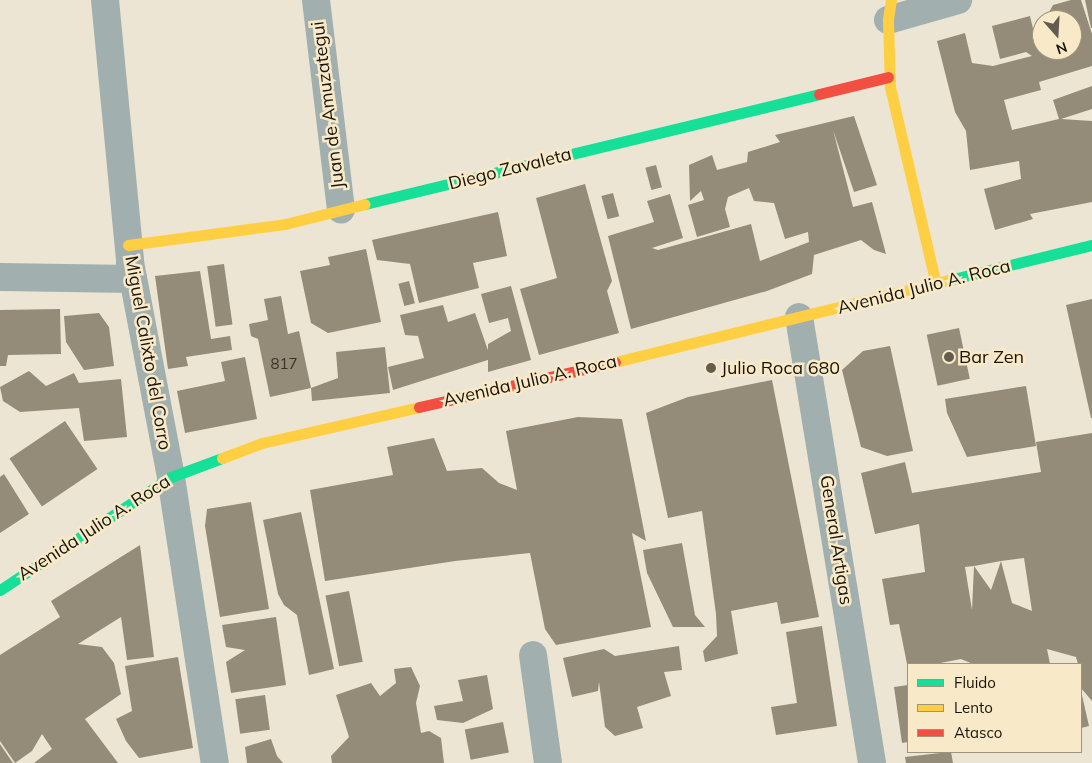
<!DOCTYPE html>
<style>
body{margin:0}
#map{position:relative;width:1092px;height:763px;overflow:hidden;background:#ede5d3;font-family:Mulish,sans-serif}
div>[style]{position:absolute}
.building>*{inset:0;background:#948c78;transform-origin:0 0}
.street>*{height:28px;margin:-14px;padding:0 14px;transform-origin:14px;border-radius:14px;background:#a1b0af}
.fast>*{height:11px;margin:-5.5px;padding:0 5.5px;transform-origin:5.5px;border-radius:5.5px;background:#16e098}
.slow>*{height:11px;margin:-5.5px;padding:0 5.5px;transform-origin:5.5px;border-radius:5.5px;background:#ffcf43}
.jam>*{height:11px;margin:-5.5px;padding:0 5.5px;transform-origin:5.5px;border-radius:5.5px;background:#f24e42}
.dots>*{width:14px;height:14px;translate:-50% -50%;box-sizing:border-box;border:2px solid #f8e9c8;border-radius:50%}
span{translate:-50% -50%;white-space:nowrap;text-align:center;line-height:1.15;-webkit-text-stroke:5px #f8e9c8;paint-order:stroke}
.number-label{font-size:15px;color:#383224}
.number-label span{-webkit-text-stroke-width:0}
.street-label{font-size:18px;color:#191408}
.poi-label{font-size:18px;color:#191408}
.left{translate:0 -50%;text-align:left}
.legend{position:absolute;left:907px;top:663px;width:175px;height:90px;box-sizing:border-box;background:#f8e9c8;border:1px solid #9f947b;margin:0;padding:6px 9px;list-style:none;font-size:15px;color:#191408}
.legend li{display:flex;align-items:center;gap:10px;height:25px}
.legend b{width:25px;border:1px solid #9f947b}
.north{position:absolute;left:1032px;top:10px;width:50px;height:50px;box-sizing:border-box;background:#f8e9c8;border:1px solid #9f947b;border-radius:50%;rotate:161deg;font-size:14px;font-weight:700;line-height:20px;text-align:center;color:#191408}
.north::after{content:'';display:block;margin:auto;width:18px;height:22px;background:#635d4f;clip-path:polygon(50% 0,100% 100%,50% 72%,0 100%)}
</style>
<div id="map">
<div class="building">
<div style="clip-path:polygon(1071px 0,1081px 0,1092px 34px,1092px 66px,1039px 82px,1041px 90px,1004px 100px,1012px 130px,1059px 119px,1053px 100px,1092px 86px,1092px 109px,1061px 119px,1092px 121px,1092px 202px,1030px 214px,1033px 219px,995px 230px,984px 189px,1021px 179px,1019px 161px,970px 170px,966px 131px,955px 112px,937px 41px,965px 33px,972px 63px,993px 66px,1032px 56px,1026px 52px,1000px 59px,992px 26px,1030px 16px,1035px 37px,1042px 25px,1042px 50px,1072px 50px,1072px 20px,1045px 20px,1053px 5px)"></div>
<div style="clip-path:polygon(1085px 0,1092px 0,1092px 28px,1091px 28px)"></div>
<div style="clip-path:polygon(854px 116px,877px 185px,854px 192px,833px 130px,853px 207px,872px 202px,886px 254px,874px 250px,861px 240px,814px 255px,812px 274px,767px 291px,631px 329px,608px 236px,654px 222px,647px 201px,670px 194px,683px 238px,652px 248px,658px 250px,751px 224px,760px 261px,809px 242px,808px 232px,785px 239px,774px 203px,754px 201px,749px 188px,728px 197px,725px 209px,730px 227px,697px 237px,688px 205px,704px 200px,701px 191px,690px 201px,689px 165px,712px 155px,717px 170px,747px 162px,748px 152px,780px 142px,775px 135px)"></div>
<div style="left:656px;top:165px;width:23px;height:11px;rotate:75deg"></div>
<div style="clip-path:polygon(585px 184px,612px 281px,607px 291px,619px 333px,539px 355px,520px 289px,557px 278px,536px 198px)"></div>
<div style="left:613px;top:193px;width:24px;height:12px;rotate:75deg"></div>
<div style="clip-path:polygon(498px 212px,507px 256px,473px 263px,479px 288px,419px 303px,410px 264px,377px 260px,372px 240px)"></div>
<div style="clip-path:polygon(366px 249px,381px 322px,328px 333px,311px 323px,300px 271px,330px 265px,328px 257px)"></div>
<div style="left:224px;top:264px;width:61px;height:17px;rotate:82deg"></div>
<div style="clip-path:polygon(200px 271px,211px 339px,230px 336px,232px 350px,186px 357px,188px 366px,168px 369px,155px 276px)"></div>
<div style="left:409px;top:281px;width:23px;height:11px;rotate:75deg"></div>
<div style="clip-path:polygon(511px 286px,531px 360px,488px 372px,488px 344px,511px 331px,508px 318px,489px 323px,481px 294px)"></div>
<div style="clip-path:polygon(281px 296px,288px 334px,299px 331px,311px 388px,270px 397px,258px 339px,251px 336px,249px 324px,268px 320px,264px 299px)"></div>
<div style="clip-path:polygon(1092px 299px,1092px 418px,1091px 418px,1066px 305px)"></div>
<div style="clip-path:polygon(443px 305px,448px 322px,475px 313px,491px 359px,393px 390px,388px 367px,424px 358px,418px 336px,405px 335px,400px 315px)"></div>
<div style="clip-path:polygon(60px 309px,61px 354px,8px 355px,6px 366px,0 366px,0 310px)"></div>
<div style="clip-path:polygon(99px 313px,109px 327px,114px 366px,84px 370px,66px 342px,64px 316px)"></div>
<div style="left:959px;top:328px;width:52px;height:33px;rotate:78deg"></div>
<div style="clip-path:polygon(890px 346px,913px 451px,887px 456px,861px 447px,842px 370px,863px 351px)"></div>
<div style="clip-path:polygon(385px 347px,390px 393px,312px 401px,311px 388px,338px 378px,336px 352px)"></div>
<div style="clip-path:polygon(245px 357px,257px 419px,185px 433px,177px 391px,225px 381px,221px 362px)"></div>
<div style="clip-path:polygon(29px 371px,46px 386px,74px 373px,79px 383px,121px 379px,127px 437px,84px 441px,79px 408px,20px 412px,3px 401px,0 387px)"></div>
<div style="clip-path:polygon(772px 380px,819px 617px,781px 624px,777px 602px,731px 611px,738px 654px,705px 662px,703px 651px,717px 636px,716px 614px,702px 511px,668px 518px,646px 413px,688px 397px)"></div>
<div style="clip-path:polygon(1026px 386px,1036px 446px,967px 457px,947px 413px,945px 399px)"></div>
<div style="clip-path:polygon(578px 417px,622px 419px,646px 541px,632px 533px,651px 627px,556px 645px,545px 629px,530px 553px,455px 561px,325px 581px,310px 490px,393px 475px,387px 447px,434px 438px,447px 471px,482px 468px,499px 483px,517px 490px,506px 431px)"></div>
<div style="left:65px;top:421px;width:58px;height:67px;rotate:56deg"></div>
<div style="clip-path:polygon(evenodd,1092px 433px,1092px 701px,1081px 688px,1081px 664px,1078px 664px,1076px 657px,1047px 649px,1050px 664px,973px 664px,961px 659px,935px 664px,907px 664px,899px 624px,890px 625px,882px 579px,925px 572px,919px 524px,875px 534px,861px 473px,905px 462px,912px 493px,1041px 472px,1036px 442px,1092px 433px,1024px 558px,1032px 611px,1012px 603px,1001px 561px,991px 590px,974px 566px,1001px 561px,1024px 558px,1092px 433px,974px 566px,972px 610px,965px 567px,974px 566px)"></div>
<div style="clip-path:polygon(4px 474px,29px 514px,0 533px,0 477px)"></div>
<div style="clip-path:polygon(251px 502px,269px 609px,220px 617px,205px 526px,207px 509px)"></div>
<div style="clip-path:polygon(301px 512px,334px 669px,309px 675px,297px 615px,284px 605px,278px 594px,263px 520px)"></div>
<div style="clip-path:polygon(682px 543px,695px 615px,705px 627px,673px 627px,647px 573px,643px 550px)"></div>
<div style="clip-path:polygon(140px 545px,154px 657px,127px 660px,121px 617px,78px 644px,102px 647px,114px 663px,121px 694px,85px 719px,118px 763px,34px 763px,52px 749px,42px 734px,32px 751px,15px 763px,0 741px,0 655px,60px 617px,51px 601px)"></div>
<div style="left:349px;top:591px;width:72px;height:24px;rotate:79deg"></div>
<div style="clip-path:polygon(276px 617px,286px 685px,231px 693px,226px 662px,245px 650px,226px 647px,222px 625px)"></div>
<div style="clip-path:polygon(822px 626px,837px 726px,776px 735px,771px 707px,797px 703px,786px 632px)"></div>
<div style="clip-path:polygon(679px 646px,682px 670px,664px 672px,671px 696px,637px 707px,643px 728px,615px 736px,605px 727px,599px 682px,598px 691px,572px 697px,563px 658px,604px 649px,615px 656px)"></div>
<div style="clip-path:polygon(178px 657px,193px 748px,139px 758px,126px 741px,116px 719px,132px 711px,125px 666px)"></div>
<div style="clip-path:polygon(411px 667px,420px 686px,416px 703px,421px 733px,429px 731px,441px 738px,444px 763px,332px 763px,331px 756px,349px 737px,336px 695px,371px 683px,380px 696px,396px 683px,394px 669px)"></div>
<div style="clip-path:polygon(487px 675px,493px 709px,463px 723px,437px 720px,434px 706px,463px 701px,458px 680px)"></div>
<div style="clip-path:polygon(908px 685px,908px 742px,902px 743px,894px 687px)"></div>
<div style="clip-path:polygon(1081px 691px,1089px 726px,1081px 728px)"></div>
<div style="left:265px;top:695px;width:35px;height:30px;rotate:82deg"></div>
<div style="left:503px;top:722px;width:31px;height:39px;rotate:79deg"></div>
<div style="clip-path:polygon(271px 739px,277px 756px,283px 763px,247px 763px,245px 747px)"></div>
<div style="clip-path:polygon(0 744px,13px 763px,0 763px)"></div>
<div style="clip-path:polygon(949px 752px,951px 752px,953px 763px,906px 763px,905px 757px)"></div>
</div>
<div class="street">
<div style="left:105px;top:0;width:263px;rotate:84.5deg"></div>
<div style="left:130px;top:262px;width:219px;rotate:79.2deg"></div>
<div style="left:171px;top:477px;width:289px;rotate:81.3deg"></div>
<div style="left:316px;top:0;width:211px;rotate:83.2deg"></div>
<div style="left:888px;top:20px;width:73px;rotate:-15.9deg"></div>
<div style="left:0;top:277px;width:133px;rotate:0.9deg"></div>
<div style="left:799px;top:317px;width:452px;rotate:80.7deg"></div>
<div style="left:533px;top:655px;width:109px;rotate:82.1deg"></div>
</div>
<div class="fast">
<div style="left:365px;top:204px;width:467px;rotate:-13.6deg"></div>
<div style="left:949px;top:280px;width:147px;rotate:-13.8deg"></div>
<div style="left:0;top:590px;width:205px;rotate:-33.5deg"></div>
<div style="left:171px;top:477px;width:54px;rotate:-20.4deg"></div>
</div>
<div class="slow">
<div style="left:891px;top:0;width:20px;rotate:99deg"></div>
<div style="left:888px;top:20px;width:67px;rotate:88.3deg"></div>
<div style="left:890px;top:87px;width:202px;rotate:76.9deg"></div>
<div style="left:128px;top:245px;width:158px;rotate:-7.6deg"></div>
<div style="left:285px;top:224px;width:82px;rotate:-14deg"></div>
<div style="left:615px;top:362px;width:344px;rotate:-13.8deg"></div>
<div style="left:222px;top:458px;width:43px;rotate:-20.6deg"></div>
<div style="left:262px;top:443px;width:161px;rotate:-12.9deg"></div>
</div>
<div class="jam">
<div style="left:819px;top:94px;width:71px;rotate:-13.8deg"></div>
<div style="left:419px;top:407px;width:201px;rotate:-12.9deg"></div>
</div>
<div class="dots">
<div style="left:949px;top:357px;background:#635d4f"></div>
<div style="left:711px;top:368px;background:#635d4f"></div>
</div>
<div class="number-label">
<span style="left:284px;top:364px">817</span>
</div>
<div class="street-label">
<span style="left:328px;top:105px;rotate:-97deg">Juan de Amuzategui</span>
<span style="left:510px;top:169px;rotate:-14deg">Diego Zavaleta</span>
<span style="left:924px;top:287px;rotate:-14deg">Avenida Julio A. Roca</span>
<span style="left:148px;top:353px;rotate:80deg">Miguel Calixto del Corro</span>
<span style="left:530px;top:381px;rotate:-13deg">Avenida Julio A. Roca</span>
<span style="left:94px;top:528px;rotate:-33deg">Avenida Julio A. Roca</span>
<span style="left:836px;top:540px;rotate:81deg">General Artigas</span>
</div>
<div class="poi-label">
<span class="left" style="left:959px;top:357px">Bar Zen</span>
<span class="left" style="left:721px;top:368px">Julio Roca 680</span>
</div>
<ul class="legend">
<li><b style="height:6px;background:#16e098"></b>Fluido</li>
<li><b style="height:6px;background:#ffcf43"></b>Lento</li>
<li><b style="height:6px;background:#f24e42"></b>Atasco</li>
</ul>
<div class="north">N</div>
</div>
